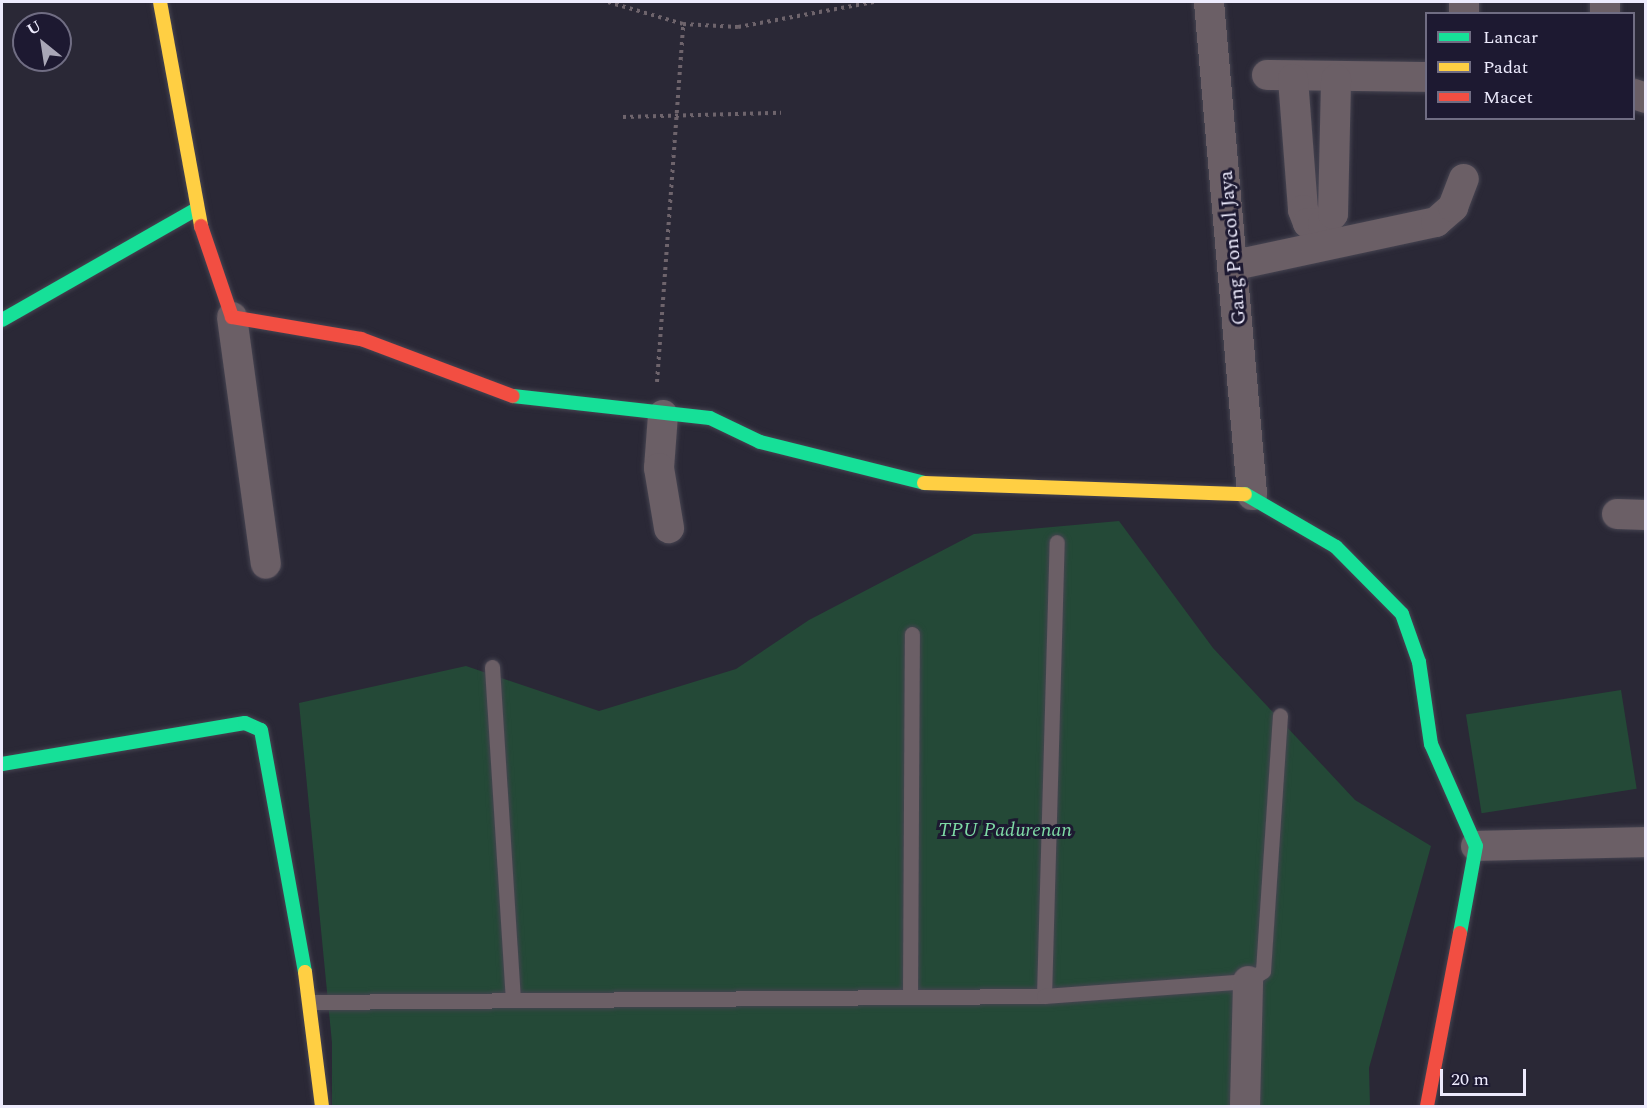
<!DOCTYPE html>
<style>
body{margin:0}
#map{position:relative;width:1647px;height:1108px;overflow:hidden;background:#2a2836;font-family:Spectral,serif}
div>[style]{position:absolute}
.green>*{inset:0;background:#244937;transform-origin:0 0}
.path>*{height:4px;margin-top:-2px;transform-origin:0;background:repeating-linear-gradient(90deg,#6e646c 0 3px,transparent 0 7.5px)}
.roads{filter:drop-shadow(0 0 2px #464451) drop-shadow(0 0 2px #464451)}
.lane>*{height:15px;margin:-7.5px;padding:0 7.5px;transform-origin:7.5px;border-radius:7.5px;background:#6b5f66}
.street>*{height:30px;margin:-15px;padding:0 15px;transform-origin:15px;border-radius:15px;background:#6b5f66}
.fast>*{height:14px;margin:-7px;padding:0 7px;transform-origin:7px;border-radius:7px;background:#16e098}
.slow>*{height:14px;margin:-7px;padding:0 7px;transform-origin:7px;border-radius:7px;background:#ffcf43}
.jam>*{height:14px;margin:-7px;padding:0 7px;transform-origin:7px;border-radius:7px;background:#f24e42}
span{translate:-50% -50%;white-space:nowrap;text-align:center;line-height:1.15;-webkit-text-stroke:6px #1d1931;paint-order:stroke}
.street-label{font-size:20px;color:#edebfd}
.park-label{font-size:20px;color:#7edaa5;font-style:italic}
.frame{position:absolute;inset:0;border:3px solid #edebfd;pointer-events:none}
.legend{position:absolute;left:1425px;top:12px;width:210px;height:108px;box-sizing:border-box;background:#1d1931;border:2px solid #706d83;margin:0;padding:8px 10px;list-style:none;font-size:18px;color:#edebfd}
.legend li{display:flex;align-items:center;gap:12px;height:30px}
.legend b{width:30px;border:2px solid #706d83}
.north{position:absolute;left:12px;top:12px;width:60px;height:60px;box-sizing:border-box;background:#1d1931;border:2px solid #706d83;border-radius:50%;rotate:330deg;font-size:16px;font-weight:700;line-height:24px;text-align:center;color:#edebfd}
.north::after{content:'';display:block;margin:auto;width:21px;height:27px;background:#a9a7b7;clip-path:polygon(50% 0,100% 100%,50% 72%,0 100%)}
.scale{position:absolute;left:1440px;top:1069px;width:86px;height:27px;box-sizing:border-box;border:3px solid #edebfd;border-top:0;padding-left:8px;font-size:18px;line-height:21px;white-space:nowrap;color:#edebfd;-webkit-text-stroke:4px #1d1931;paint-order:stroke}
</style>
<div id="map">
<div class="green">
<div style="clip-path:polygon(1119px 521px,1213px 648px,1355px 800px,1431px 846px,1369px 1068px,1370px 1106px,332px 1106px,332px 1043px,299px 703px,466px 666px,599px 711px,736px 669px,809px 620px,974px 534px)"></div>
<div style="left:1621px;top:690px;width:100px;height:157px;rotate:81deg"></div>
</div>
<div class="path">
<div style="left:608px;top:2px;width:78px;rotate:16.3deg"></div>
<div style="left:683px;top:24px;width:55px;rotate:3.1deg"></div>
<div style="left:738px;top:27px;width:138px;rotate:-10.4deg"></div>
<div style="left:623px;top:117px;width:158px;rotate:-1.5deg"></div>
<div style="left:657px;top:382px;width:359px;rotate:-85.8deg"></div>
</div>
<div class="roads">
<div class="lane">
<div style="left:492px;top:667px;width:333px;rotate:86.4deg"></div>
<div style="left:1044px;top:996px;width:454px;rotate:-88.4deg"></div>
<div style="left:910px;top:997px;width:363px;rotate:-89.7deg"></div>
<div style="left:310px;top:1002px;width:734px;rotate:-0.47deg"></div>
<div style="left:1044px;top:996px;width:205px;rotate:-4.2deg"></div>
<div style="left:1248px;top:981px;width:18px;rotate:-34deg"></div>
<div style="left:1263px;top:971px;width:256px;rotate:-86.2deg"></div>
</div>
<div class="street">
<div style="left:1209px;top:2px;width:495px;rotate:85deg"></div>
<div style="left:1464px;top:2px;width:12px;rotate:90deg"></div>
<div style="left:1605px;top:2px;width:12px;rotate:90deg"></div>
<div style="left:1267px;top:75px;width:159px;rotate:0.7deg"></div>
<div style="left:1293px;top:79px;width:131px;rotate:85.6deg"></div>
<div style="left:1303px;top:210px;width:14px;rotate:69deg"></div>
<div style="left:1308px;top:223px;width:15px;rotate:4deg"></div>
<div style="left:1323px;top:224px;width:14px;rotate:-45deg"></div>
<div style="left:1333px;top:214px;width:135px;rotate:-88.7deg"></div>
<div style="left:1634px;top:94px;width:13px;rotate:18deg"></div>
<div style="left:1235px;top:265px;width:206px;rotate:-12.1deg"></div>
<div style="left:1436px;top:222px;width:23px;rotate:-41deg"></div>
<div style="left:1453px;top:207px;width:30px;rotate:-69deg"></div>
<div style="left:232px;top:317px;width:249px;rotate:82.2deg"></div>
<div style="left:663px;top:415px;width:53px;rotate:94.3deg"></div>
<div style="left:659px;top:468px;width:61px;rotate:80.5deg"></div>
<div style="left:1617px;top:514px;width:29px;rotate:2deg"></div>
<div style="left:1476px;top:846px;width:170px;rotate:-1.3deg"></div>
<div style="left:1245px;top:1106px;width:125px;rotate:-88.6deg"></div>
</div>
<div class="fast">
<div style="left:2px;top:320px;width:222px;rotate:-29.7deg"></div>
<div style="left:513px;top:396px;width:198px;rotate:6.4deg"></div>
<div style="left:710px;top:418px;width:55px;rotate:25.6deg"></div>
<div style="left:760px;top:442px;width:169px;rotate:14deg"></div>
<div style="left:1245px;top:494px;width:105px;rotate:30.2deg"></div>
<div style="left:1336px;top:547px;width:94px;rotate:45.4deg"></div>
<div style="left:1402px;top:614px;width:51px;rotate:70.5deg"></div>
<div style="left:1419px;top:662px;width:83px;rotate:81.7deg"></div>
<div style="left:1431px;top:744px;width:111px;rotate:66.2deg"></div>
<div style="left:1476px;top:846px;width:88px;rotate:100.4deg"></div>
<div style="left:2px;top:764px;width:246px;rotate:-9.6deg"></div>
<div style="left:245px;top:723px;width:17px;rotate:24deg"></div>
<div style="left:261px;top:730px;width:246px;rotate:79.7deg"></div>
</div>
<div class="slow">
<div style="left:160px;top:2px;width:228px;rotate:79.6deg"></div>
<div style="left:924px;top:483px;width:321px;rotate:2deg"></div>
<div style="left:305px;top:972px;width:135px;rotate:82.8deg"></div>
</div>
<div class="jam">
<div style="left:201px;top:226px;width:96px;rotate:71.2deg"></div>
<div style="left:232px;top:317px;width:131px;rotate:9.7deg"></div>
<div style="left:361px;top:339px;width:162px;rotate:20.6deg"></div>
<div style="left:1427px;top:1106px;width:176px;rotate:-79.2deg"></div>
</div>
</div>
<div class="street-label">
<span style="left:1233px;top:248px;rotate:-95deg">Gang Poncol Jaya</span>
</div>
<div class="park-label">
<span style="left:1005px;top:830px">TPU Padurenan</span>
</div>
<div class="frame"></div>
<ul class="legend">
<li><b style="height:8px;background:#16e098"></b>Lancar</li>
<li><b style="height:8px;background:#ffcf43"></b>Padat</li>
<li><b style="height:8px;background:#f24e42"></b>Macet</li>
</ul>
<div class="north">U</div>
<div class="scale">20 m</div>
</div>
